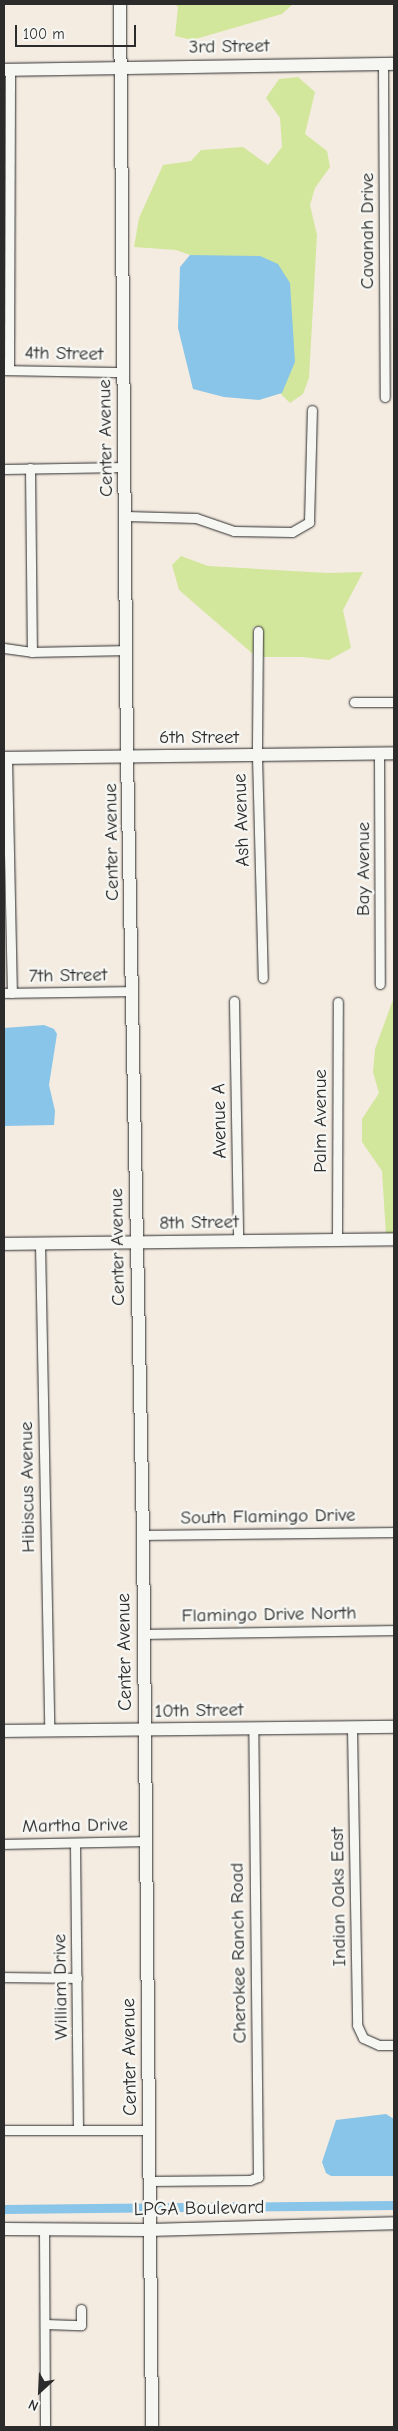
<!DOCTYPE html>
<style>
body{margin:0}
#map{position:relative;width:398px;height:2431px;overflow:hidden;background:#f4ebe1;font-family:"Comic Neue",sans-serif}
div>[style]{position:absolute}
.green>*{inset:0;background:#d2e79c}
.water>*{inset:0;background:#88c5e8}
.canal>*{height:9px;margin:-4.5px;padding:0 4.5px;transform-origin:4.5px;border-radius:4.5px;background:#88c5e8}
.roads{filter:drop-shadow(0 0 1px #2b2b2b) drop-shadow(0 0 1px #2b2b2b)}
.street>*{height:9px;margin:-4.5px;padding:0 4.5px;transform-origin:4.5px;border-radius:4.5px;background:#f6f6f2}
.secondary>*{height:12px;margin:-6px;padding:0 6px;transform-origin:6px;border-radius:6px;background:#f6f6f2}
span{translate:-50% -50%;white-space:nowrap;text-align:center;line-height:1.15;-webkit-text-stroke:5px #f6f6f2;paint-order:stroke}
.street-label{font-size:19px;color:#2b2b2b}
.frame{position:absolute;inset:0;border:5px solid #2b2b2b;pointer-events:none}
.north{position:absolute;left:15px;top:2366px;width:50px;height:50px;-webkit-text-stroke:4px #f6f6f2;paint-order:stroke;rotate:205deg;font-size:14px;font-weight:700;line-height:20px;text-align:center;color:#2b2b2b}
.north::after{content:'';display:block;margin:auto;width:18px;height:22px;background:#2b2b2b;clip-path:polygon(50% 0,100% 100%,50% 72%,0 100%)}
.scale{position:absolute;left:15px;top:25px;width:121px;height:22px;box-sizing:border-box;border:2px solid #2b2b2b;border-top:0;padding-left:6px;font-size:15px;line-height:18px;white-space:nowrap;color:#2b2b2b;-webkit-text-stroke:4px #f6f6f2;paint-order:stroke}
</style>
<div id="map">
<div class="green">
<div style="clip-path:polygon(175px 4px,293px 4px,282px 14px,192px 40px,175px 36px,178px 7px)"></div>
<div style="clip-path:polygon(298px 77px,315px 92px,305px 134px,327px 151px,330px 167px,315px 188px,310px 205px,317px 235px,309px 378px,303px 394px,290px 403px,280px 393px,295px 362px,260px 256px,216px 258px,190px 255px,176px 250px,134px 247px,139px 218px,163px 165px,191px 161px,201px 150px,243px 147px,268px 165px,282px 147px,280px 118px,266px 98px,279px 79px)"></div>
<div style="clip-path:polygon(181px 556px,208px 566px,327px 573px,363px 572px,343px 610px,351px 648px,329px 660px,302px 657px,262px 657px,261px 626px,253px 627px,253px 654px,179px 590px,172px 565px)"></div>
<div style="clip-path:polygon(394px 997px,394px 1234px,386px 1235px,382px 1171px,362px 1142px,362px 1119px,379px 1093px,373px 1072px,375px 1049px)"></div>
</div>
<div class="water">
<div style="clip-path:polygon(190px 255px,260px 256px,278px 264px,290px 283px,295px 362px,282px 393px,259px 400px,224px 397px,193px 389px,178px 328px,180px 267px)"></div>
<div style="clip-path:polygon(44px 1025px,54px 1029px,57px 1034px,49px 1085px,55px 1111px,54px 1125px,4px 1126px,4px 1028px)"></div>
<div style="clip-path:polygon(386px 2114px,394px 2119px,394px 2176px,331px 2176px,326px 2173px,322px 2162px,336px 2120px)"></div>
</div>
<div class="canal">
<div style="left:4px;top:2209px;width:390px;rotate:-0.6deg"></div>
</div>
<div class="roads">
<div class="street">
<div style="left:383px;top:64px;width:333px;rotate:89.7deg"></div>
<div style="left:4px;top:370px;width:120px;rotate:1deg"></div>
<div style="left:9px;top:370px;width:300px;rotate:-89.8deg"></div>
<div style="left:30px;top:468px;width:184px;rotate:89.4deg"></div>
<div style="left:4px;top:469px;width:121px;rotate:-0.9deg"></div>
<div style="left:126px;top:516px;width:70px;rotate:1.6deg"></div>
<div style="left:196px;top:518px;width:40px;rotate:18.9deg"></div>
<div style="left:234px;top:531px;width:58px;rotate:1deg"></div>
<div style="left:292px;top:532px;width:20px;rotate:-30deg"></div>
<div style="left:309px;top:522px;width:112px;rotate:-88.5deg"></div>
<div style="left:258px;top:631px;width:125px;rotate:90.5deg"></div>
<div style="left:257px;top:756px;width:222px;rotate:88.5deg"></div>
<div style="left:4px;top:648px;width:28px;rotate:8deg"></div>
<div style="left:32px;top:652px;width:95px;rotate:-1.2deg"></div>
<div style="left:354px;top:702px;width:40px"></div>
<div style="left:379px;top:754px;width:230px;rotate:89.8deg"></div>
<div style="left:7px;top:758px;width:235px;rotate:88.8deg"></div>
<div style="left:4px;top:993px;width:129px;rotate:-0.9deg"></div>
<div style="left:234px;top:1001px;width:240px;rotate:89deg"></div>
<div style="left:337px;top:1240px;width:238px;rotate:-89.8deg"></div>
<div style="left:40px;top:1243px;width:488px;rotate:88.9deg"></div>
<div style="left:143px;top:1535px;width:251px;rotate:-0.7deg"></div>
<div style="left:144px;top:1634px;width:250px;rotate:-0.9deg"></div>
<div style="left:352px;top:1728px;width:297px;rotate:89deg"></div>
<div style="left:357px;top:2025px;width:14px;rotate:65deg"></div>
<div style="left:363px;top:2038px;width:17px;rotate:24deg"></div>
<div style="left:379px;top:2045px;width:15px"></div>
<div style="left:4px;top:1844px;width:142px;rotate:-1.2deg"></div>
<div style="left:75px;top:1844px;width:286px;rotate:89.4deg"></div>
<div style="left:4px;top:1977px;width:73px;rotate:0.8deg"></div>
<div style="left:4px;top:2130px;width:146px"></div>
<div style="left:149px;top:2181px;width:101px;rotate:-0.6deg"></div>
<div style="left:250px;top:2180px;width:9px;rotate:-21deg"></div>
<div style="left:258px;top:2177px;width:448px;rotate:-90.6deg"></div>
<div style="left:44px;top:2228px;width:199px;rotate:89.7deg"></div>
<div style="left:45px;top:2324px;width:36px;rotate:2deg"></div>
<div style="left:81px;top:2325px;width:16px;rotate:-90deg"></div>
</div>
<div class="secondary">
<div style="left:120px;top:4px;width:753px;rotate:89.47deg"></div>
<div style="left:127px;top:757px;width:778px;rotate:88.82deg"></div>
<div style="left:143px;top:1535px;width:892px;rotate:89.42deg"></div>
<div style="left:4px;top:70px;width:390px;rotate:-0.9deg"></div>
<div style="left:4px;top:758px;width:390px;rotate:-0.7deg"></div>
<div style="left:4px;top:1244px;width:390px;rotate:-0.7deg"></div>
<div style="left:4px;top:1731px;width:390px;rotate:-0.6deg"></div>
<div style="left:4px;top:2229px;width:145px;rotate:0.4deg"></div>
<div style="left:149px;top:2230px;width:245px;rotate:-1.6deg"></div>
</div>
</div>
<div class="street-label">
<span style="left:229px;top:47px;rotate:-1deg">3rd Street</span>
<span style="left:368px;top:231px;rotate:-90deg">Cavanah Drive</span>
<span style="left:64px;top:354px;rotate:1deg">4th Street</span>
<span style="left:106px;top:438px;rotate:-91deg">Center Avenue</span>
<span style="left:199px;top:738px">6th Street</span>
<span style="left:242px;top:820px;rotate:-92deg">Ash Avenue</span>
<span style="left:112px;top:842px;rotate:-91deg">Center Avenue</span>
<span style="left:364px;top:869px;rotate:-90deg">Bay Avenue</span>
<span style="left:68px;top:976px;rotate:-1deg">7th Street</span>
<span style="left:220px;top:1121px;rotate:-91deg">Avenue A</span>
<span style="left:321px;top:1121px;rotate:-90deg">Palm Avenue</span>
<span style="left:199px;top:1223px;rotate:-1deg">8th Street</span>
<span style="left:118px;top:1247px;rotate:-91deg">Center Avenue</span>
<span style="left:28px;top:1487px;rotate:-91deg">Hibiscus Avenue</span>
<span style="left:268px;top:1517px;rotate:-1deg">South Flamingo Drive</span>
<span style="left:269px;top:1615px;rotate:-1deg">Flamingo Drive North</span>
<span style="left:125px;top:1652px;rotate:-91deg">Center Avenue</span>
<span style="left:199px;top:1711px;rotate:-1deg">10th Street</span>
<span style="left:75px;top:1826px;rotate:-1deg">Martha Drive</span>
<span style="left:339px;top:1897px;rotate:-91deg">Indian Oaks East</span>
<span style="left:239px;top:1953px;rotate:-91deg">Cherokee Ranch Road</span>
<span style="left:61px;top:1987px;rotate:-91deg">William Drive</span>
<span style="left:130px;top:2057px;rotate:-91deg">Center Avenue</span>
<span style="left:199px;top:2209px;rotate:-1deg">LPGA Boulevard</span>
</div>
<div class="frame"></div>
<div class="north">N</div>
<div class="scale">100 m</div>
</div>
